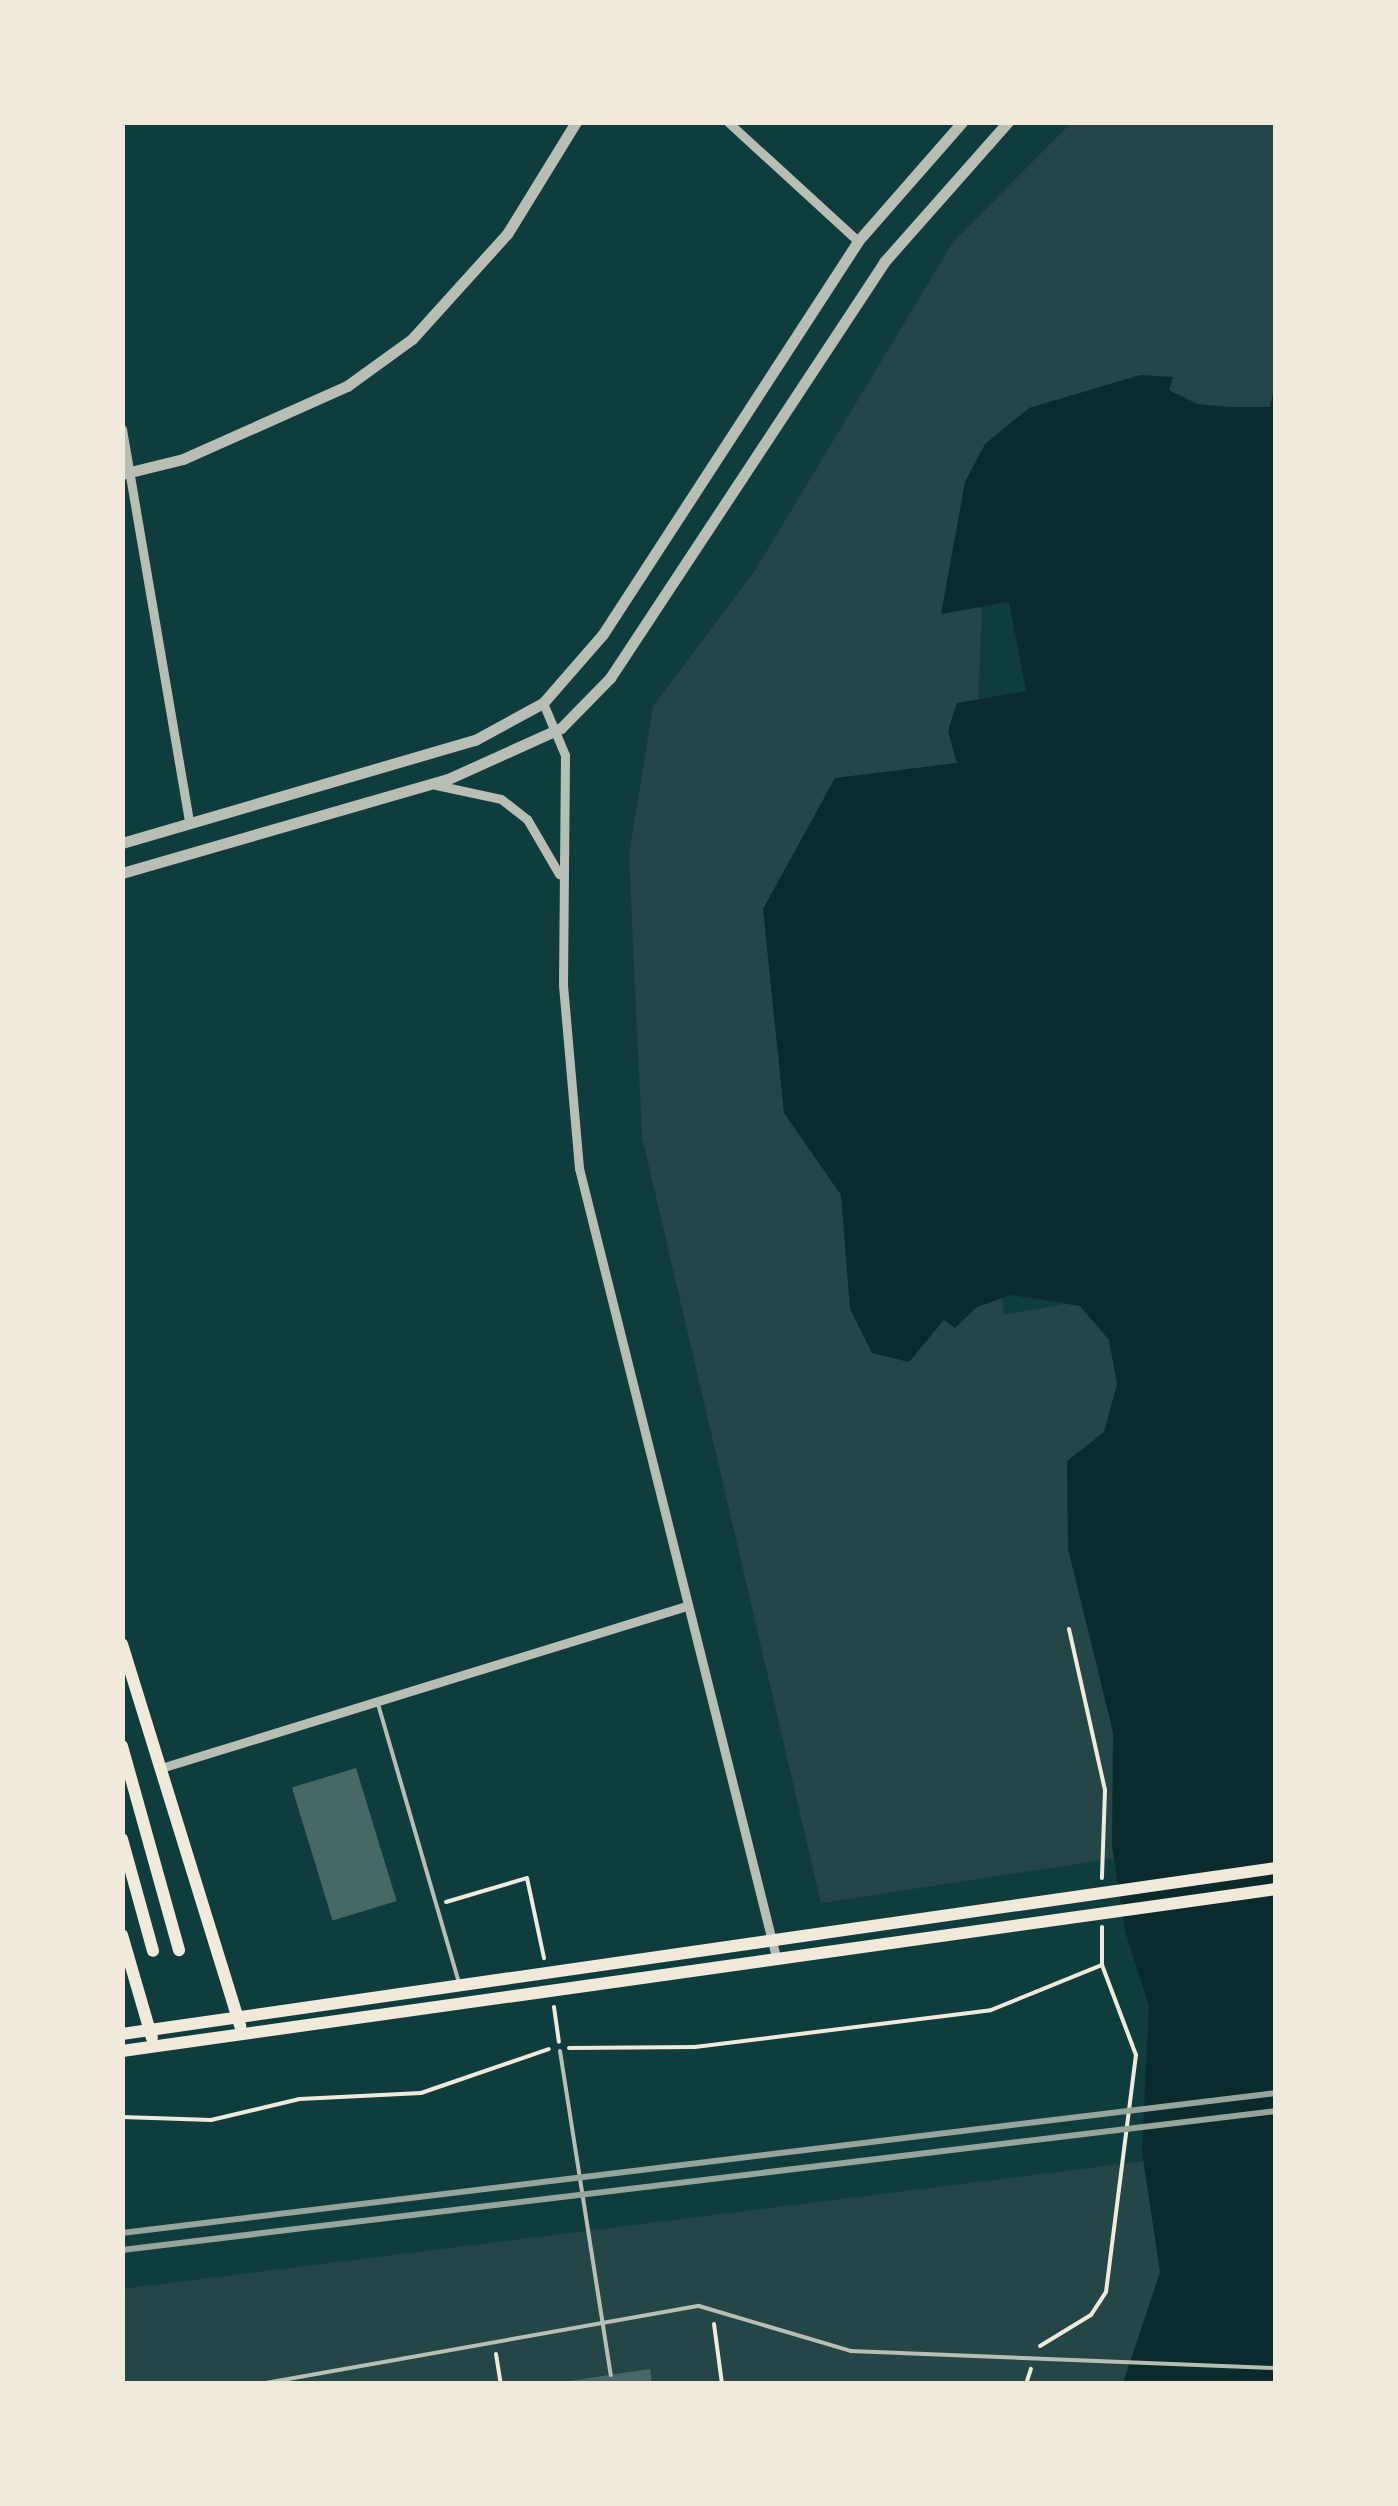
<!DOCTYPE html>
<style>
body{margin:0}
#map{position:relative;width:1398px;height:2506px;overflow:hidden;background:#0f3d3e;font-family:"Archivo Narrow",sans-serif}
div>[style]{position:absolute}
.green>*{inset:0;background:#244646}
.water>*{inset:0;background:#0a2a2b}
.building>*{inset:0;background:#486865;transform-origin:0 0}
.path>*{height:4px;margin:-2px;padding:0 2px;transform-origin:2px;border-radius:2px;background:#f1e9da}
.service>*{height:4px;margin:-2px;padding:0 2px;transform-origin:2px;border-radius:2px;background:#b8beb3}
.minor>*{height:9px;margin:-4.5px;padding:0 4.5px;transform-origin:4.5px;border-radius:4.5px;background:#b8beb3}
.tertiary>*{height:11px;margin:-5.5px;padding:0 5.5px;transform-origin:5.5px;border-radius:5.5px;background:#b8beb3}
.secondary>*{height:12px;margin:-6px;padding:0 6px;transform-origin:6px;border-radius:6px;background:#f1e9da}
.rail>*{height:6px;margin:-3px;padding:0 3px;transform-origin:3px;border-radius:3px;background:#97a49c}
span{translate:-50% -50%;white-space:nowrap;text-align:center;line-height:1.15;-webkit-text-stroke:10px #f1e9da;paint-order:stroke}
.frame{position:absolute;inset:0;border:125px solid #f1e9da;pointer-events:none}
</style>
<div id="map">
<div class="green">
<div style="clip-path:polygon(1071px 123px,1275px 123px,1275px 414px,1236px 422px,1178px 394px,1047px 425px,986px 504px,975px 780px,983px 1165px,1004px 1315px,1088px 1300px,1133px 1342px,1141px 1854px,821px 1903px,642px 1137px,629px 856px,653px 706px,756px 569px,953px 242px)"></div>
<div style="clip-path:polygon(1275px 2145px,1275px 2383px,123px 2383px,122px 2289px)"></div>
</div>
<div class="water">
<div style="clip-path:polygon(1140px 375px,1173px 377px,1169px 390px,1196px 404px,1230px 407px,1270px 407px,1275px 383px,1275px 2383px,1123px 2383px,1160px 2272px,1142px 2152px,1149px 2006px,1125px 1931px,1112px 1846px,1113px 1732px,1068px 1549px,1067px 1461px,1104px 1432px,1117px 1384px,1109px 1340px,1080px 1306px,1011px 1295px,977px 1307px,955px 1328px,944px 1320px,909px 1362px,872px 1353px,850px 1309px,841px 1195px,784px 1113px,763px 909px,835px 778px,957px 763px,948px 731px,957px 703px,1026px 691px,1009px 602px,941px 614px,965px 482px,985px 444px,1029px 408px)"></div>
</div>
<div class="building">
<div style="left:356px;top:1768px;width:139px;height:67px;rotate:73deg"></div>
<div style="clip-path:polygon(650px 2369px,652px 2384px,569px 2384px,569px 2381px)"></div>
</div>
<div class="path">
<div style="left:1069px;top:1629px;width:165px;rotate:77.4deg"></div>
<div style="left:1105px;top:1790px;width:88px;rotate:92deg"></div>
<div style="left:446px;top:1902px;width:84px;rotate:-16.5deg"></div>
<div style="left:527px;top:1878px;width:82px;rotate:78deg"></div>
<div style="left:554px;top:2007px;width:35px;rotate:82deg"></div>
<div style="left:569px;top:2048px;width:126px;rotate:-0.5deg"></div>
<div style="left:695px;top:2047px;width:298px;rotate:-7.1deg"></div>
<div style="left:991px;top:2010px;width:120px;rotate:-22.1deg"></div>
<div style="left:122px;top:2117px;width:89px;rotate:1.9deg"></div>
<div style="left:211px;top:2120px;width:91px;rotate:-13.3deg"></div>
<div style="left:300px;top:2099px;width:121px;rotate:-2.8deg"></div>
<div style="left:421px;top:2093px;width:135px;rotate:-19deg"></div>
<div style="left:714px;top:2324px;width:61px;rotate:82.4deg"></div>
<div style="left:1040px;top:2346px;width:60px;rotate:-31.3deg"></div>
<div style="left:1091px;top:2315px;width:27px;rotate:-57deg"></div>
<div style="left:1106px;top:2292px;width:239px;rotate:-82.8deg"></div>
<div style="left:1136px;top:2055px;width:96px;rotate:-110.7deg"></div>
<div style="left:1102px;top:1965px;width:38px;rotate:-90deg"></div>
<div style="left:496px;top:2354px;width:30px;rotate:81deg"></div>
<div style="left:1026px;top:2384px;width:16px;rotate:-72deg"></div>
</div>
<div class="service">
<div style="left:378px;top:1704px;width:291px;rotate:73.8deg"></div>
<div style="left:560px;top:2051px;width:328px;rotate:81.1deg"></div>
<div style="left:260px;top:2384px;width:446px;rotate:-10.1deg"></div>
<div style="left:699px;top:2306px;width:159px;rotate:16.5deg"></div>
<div style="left:851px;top:2351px;width:425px;rotate:2.3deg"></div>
</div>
<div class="minor">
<div style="left:728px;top:122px;width:176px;rotate:42.5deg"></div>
<div style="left:122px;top:429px;width:400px;rotate:80.3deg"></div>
<div style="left:543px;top:703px;width:56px;rotate:67.1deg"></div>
<div style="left:565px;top:755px;width:230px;rotate:90.5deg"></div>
<div style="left:563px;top:985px;width:184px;rotate:85deg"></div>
<div style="left:579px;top:1168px;width:813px;rotate:75.98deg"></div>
<div style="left:436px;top:785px;width:66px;rotate:12.2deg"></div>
<div style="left:501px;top:799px;width:33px;rotate:38deg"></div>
<div style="left:527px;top:819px;width:64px;rotate:59.8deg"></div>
<div style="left:161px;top:1768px;width:546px;rotate:-17.14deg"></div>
</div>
<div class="tertiary">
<div style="left:122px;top:474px;width:63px;rotate:-13.8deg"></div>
<div style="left:183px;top:459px;width:180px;rotate:-24deg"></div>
<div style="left:347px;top:386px;width:80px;rotate:-35.9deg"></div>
<div style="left:412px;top:339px;width:142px;rotate:-47.9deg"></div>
<div style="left:507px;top:234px;width:132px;rotate:-58.4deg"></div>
<div style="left:122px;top:843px;width:368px;rotate:-16.3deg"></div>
<div style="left:475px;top:740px;width:77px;rotate:-28.6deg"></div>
<div style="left:543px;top:703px;width:91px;rotate:-49deg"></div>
<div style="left:603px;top:634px;width:468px;rotate:-57deg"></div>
<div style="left:858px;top:241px;width:158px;rotate:-48.8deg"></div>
<div style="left:122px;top:873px;width:339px;rotate:-16.1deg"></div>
<div style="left:448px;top:779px;width:124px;rotate:-24.3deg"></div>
<div style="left:561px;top:728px;width:70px;rotate:-45.6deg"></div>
<div style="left:610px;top:678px;width:498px;rotate:-56.6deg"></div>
<div style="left:884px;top:262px;width:187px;rotate:-48.5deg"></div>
</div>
<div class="secondary">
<div style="left:122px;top:1644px;width:400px;rotate:72.8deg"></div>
<div style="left:122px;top:1746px;width:212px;rotate:74.4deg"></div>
<div style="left:122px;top:1839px;width:116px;rotate:74.5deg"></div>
<div style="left:122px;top:1935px;width:107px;rotate:73.8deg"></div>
<div style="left:122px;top:2034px;width:1166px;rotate:-8.19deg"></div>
<div style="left:122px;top:2051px;width:1165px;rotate:-7.99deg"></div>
</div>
<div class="rail">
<div style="left:122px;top:2233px;width:1162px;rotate:-6.92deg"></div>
<div style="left:122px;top:2250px;width:1162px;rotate:-6.87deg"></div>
</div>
<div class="frame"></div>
</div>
